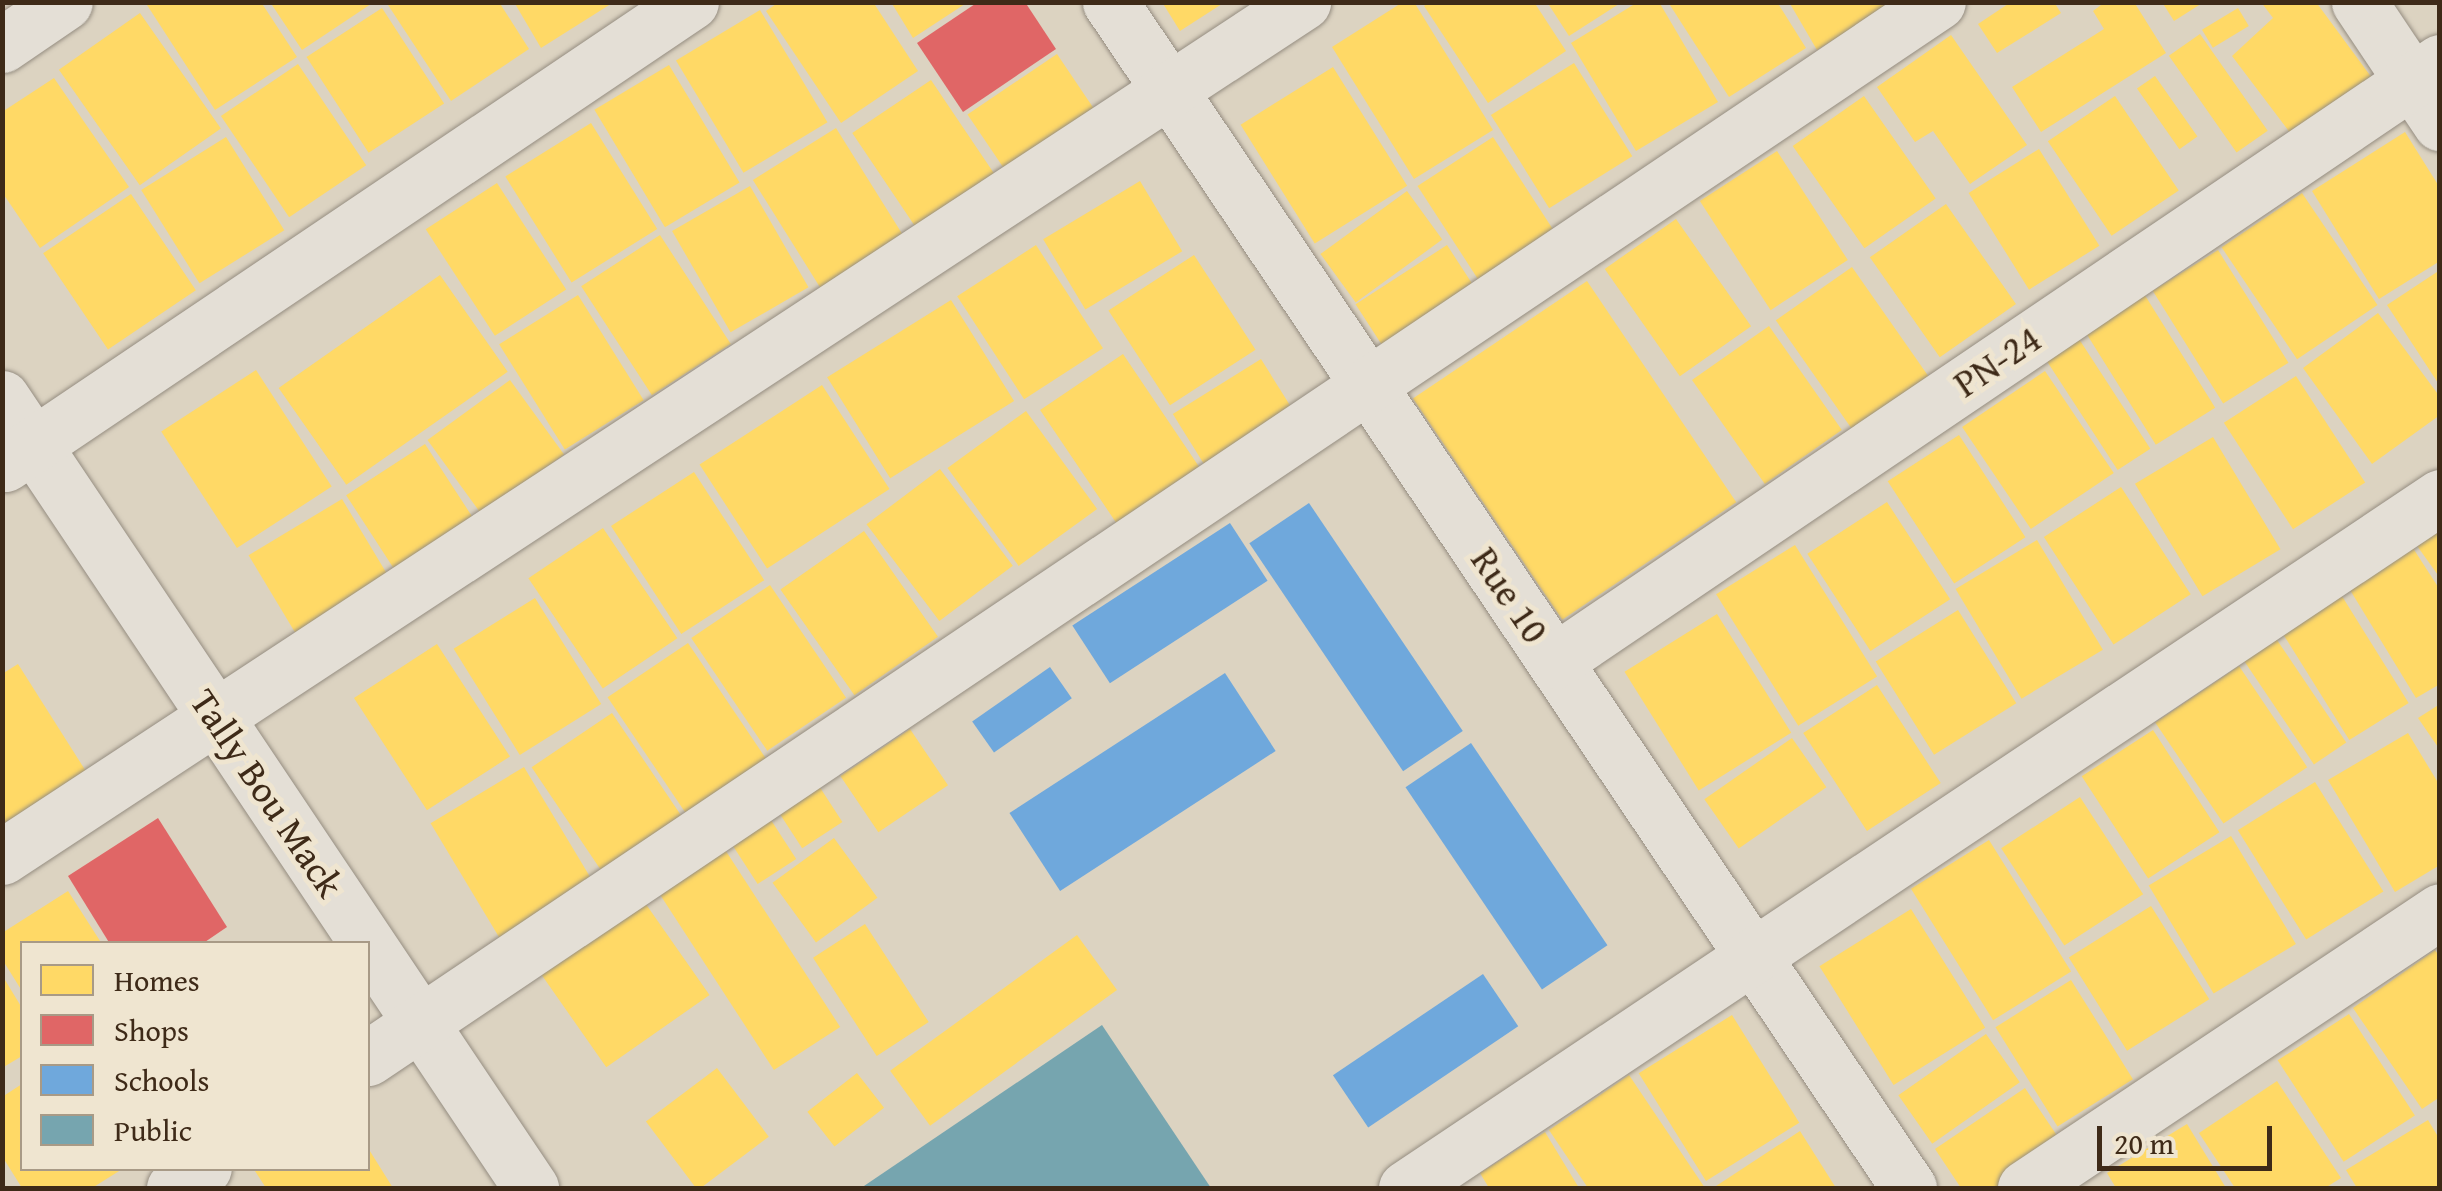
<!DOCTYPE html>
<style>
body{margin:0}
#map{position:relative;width:2442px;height:1191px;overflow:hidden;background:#dcd3c1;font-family:"Gentium Book Plus",serif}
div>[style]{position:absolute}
.homes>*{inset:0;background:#ffd966;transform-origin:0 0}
.shops>*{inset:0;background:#e06666}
.schools>*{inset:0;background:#6fa8dc;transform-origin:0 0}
.public>*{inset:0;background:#76a5af}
.roads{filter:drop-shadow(0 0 2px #958d81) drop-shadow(0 0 2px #958d81)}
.minor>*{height:55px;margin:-27.5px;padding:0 27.5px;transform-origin:27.5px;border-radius:27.5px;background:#e4dfd6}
span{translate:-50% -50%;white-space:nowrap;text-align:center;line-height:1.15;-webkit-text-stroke:10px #efe5d0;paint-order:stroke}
.street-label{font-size:38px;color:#3e2a18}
.frame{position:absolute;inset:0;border:5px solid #3e2a18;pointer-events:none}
.legend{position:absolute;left:20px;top:941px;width:350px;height:230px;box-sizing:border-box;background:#efe5d0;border:2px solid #a89a86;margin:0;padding:12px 18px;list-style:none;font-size:30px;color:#3e2a18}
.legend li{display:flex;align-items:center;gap:20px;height:50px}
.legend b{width:50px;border:2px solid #a89a86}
.scale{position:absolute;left:2097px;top:1126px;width:175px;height:45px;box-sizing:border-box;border:5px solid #3e2a18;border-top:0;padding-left:12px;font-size:30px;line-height:35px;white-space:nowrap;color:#3e2a18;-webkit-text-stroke:8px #efe5d0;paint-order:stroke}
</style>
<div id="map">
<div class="homes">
<div style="clip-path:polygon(151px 2px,261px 2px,297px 57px,215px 110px,147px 5px)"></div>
<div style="clip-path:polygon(270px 2px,374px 2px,302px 50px)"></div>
<div style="clip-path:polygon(391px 2px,499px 2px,529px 49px,451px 101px,388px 5px)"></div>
<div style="clip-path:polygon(514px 2px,614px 2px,541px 48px)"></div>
<div style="clip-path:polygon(779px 2px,873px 2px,918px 71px,841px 123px,766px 11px)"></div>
<div style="clip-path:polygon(891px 2px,968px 2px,913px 38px)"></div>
<div style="clip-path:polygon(1162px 2px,1225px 2px,1180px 31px)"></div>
<div style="clip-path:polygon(1403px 2px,1414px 2px,1493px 130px,1414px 179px,1332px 47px)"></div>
<div style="clip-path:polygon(1430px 2px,1534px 2px,1566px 51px,1488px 103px,1424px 6px)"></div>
<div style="clip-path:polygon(1547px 2px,1622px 2px,1569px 36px)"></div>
<div style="clip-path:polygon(1638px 2px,1659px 2px,1718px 102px,1636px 151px,1571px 43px)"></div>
<div style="clip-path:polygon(1668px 2px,1777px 2px,1806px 48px,1729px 97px)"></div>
<div style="clip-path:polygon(1789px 2px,1896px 2px,1817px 50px)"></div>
<div style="clip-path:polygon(2011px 2px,2054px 2px,2061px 13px,1997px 53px,1978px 24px)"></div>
<div style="clip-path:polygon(2105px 2px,2134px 2px,2166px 53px,2041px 132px,2012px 87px,2104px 29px,2093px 11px)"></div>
<div style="clip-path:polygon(2162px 2px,2204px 2px,2174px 21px)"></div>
<div style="clip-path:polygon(2261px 2px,2316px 2px,2372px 78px,2294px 138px,2232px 56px,2273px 18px)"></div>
<div style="left:382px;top:8px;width:114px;height:90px;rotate:57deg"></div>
<div style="left:2238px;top:8px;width:21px;height:42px;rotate:59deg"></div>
<div style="left:760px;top:10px;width:131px;height:98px;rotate:59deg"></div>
<div style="left:140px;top:13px;width:141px;height:99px;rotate:55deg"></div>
<div style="left:2200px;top:34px;width:118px;height:38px;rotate:55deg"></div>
<div style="clip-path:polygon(1951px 35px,2027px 145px,1970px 184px,1933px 131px,1915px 142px,1877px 87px)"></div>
<div style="left:1057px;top:54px;width:85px;height:108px;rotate:56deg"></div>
<div style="left:1574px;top:63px;width:110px;height:98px;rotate:58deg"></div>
<div style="left:298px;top:64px;width:122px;height:93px;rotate:56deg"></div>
<div style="left:669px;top:65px;width:137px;height:87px;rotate:59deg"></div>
<div style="left:1333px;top:67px;width:140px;height:109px;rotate:58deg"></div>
<div style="left:2155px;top:76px;width:74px;height:22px;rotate:55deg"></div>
<div style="clip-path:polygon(54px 78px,129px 187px,40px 248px,2px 192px,2px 112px)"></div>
<div style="left:931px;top:80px;width:130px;height:95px;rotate:56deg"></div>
<div style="left:1864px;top:96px;width:125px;height:87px;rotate:55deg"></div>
<div style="left:2115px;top:96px;width:114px;height:81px;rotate:56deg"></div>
<div style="left:591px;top:123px;width:125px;height:101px;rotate:58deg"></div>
<div style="left:836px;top:128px;width:128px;height:98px;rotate:58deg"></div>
<div style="clip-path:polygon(2405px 132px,2440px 188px,2440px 261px,2379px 299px,2312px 191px)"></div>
<div style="left:226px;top:137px;width:110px;height:100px;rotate:58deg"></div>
<div style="left:1493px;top:137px;width:118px;height:90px;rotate:57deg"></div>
<div style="left:2039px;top:149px;width:114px;height:83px;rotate:58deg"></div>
<div style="left:1777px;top:151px;width:130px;height:92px;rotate:57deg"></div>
<div style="left:1140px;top:181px;width:82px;height:113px;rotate:59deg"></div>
<div style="left:497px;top:183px;width:127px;height:85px;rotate:57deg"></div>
<div style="left:750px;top:186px;width:117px;height:90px;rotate:60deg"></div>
<div style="left:1407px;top:191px;width:60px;height:107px;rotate:54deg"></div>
<div style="left:2302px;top:193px;width:135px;height:97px;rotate:56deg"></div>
<div style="left:131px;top:194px;width:116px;height:106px;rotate:56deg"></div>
<div style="left:1946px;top:204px;width:122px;height:93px;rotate:55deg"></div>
<div style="left:1676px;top:219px;width:131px;height:87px;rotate:55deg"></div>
<div style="left:660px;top:235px;width:130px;height:94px;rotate:57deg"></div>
<div style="left:1036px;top:245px;width:123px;height:94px;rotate:57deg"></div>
<div style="left:1447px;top:245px;width:66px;height:109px;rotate:57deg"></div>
<div style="left:2218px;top:250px;width:133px;height:77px;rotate:58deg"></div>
<div style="left:1194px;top:255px;width:113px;height:102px;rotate:57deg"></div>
<div style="left:1852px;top:267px;width:136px;height:93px;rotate:55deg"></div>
<div style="clip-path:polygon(2440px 270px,2440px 386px,2387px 305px)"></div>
<div style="left:440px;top:275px;width:118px;height:197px;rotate:55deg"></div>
<div style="left:1587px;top:281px;width:267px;height:210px;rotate:56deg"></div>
<div style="left:2141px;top:289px;width:140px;height:70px;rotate:58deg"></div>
<div style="left:578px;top:295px;width:124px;height:93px;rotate:58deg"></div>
<div style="left:951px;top:300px;width:119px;height:146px;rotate:58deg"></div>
<div style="clip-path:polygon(2378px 313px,2440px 397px,2440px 415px,2372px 464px,2303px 368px)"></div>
<div style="left:1769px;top:326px;width:127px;height:94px;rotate:55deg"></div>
<div style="left:2079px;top:339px;width:131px;height:39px;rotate:57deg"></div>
<div style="left:1123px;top:354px;width:136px;height:100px;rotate:56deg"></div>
<div style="left:1261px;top:359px;width:67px;height:104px;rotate:58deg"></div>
<div style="left:256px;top:370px;width:139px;height:113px;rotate:57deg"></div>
<div style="left:2045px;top:371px;width:123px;height:100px;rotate:56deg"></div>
<div style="left:2296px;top:376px;width:127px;height:86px;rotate:57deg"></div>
<div style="left:510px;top:380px;width:92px;height:102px;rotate:54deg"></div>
<div style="left:822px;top:385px;width:124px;height:146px;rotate:57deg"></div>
<div style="left:1026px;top:411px;width:121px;height:97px;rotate:54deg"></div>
<div style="left:1959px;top:435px;width:122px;height:85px;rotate:57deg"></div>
<div style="left:2213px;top:437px;width:131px;height:91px;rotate:59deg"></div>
<div style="left:425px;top:444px;width:94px;height:94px;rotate:57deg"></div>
<div style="left:940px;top:469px;width:121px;height:92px;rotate:53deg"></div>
<div style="left:694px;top:472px;width:129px;height:99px;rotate:57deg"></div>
<div style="left:2121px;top:487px;width:128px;height:92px;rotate:57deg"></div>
<div style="left:342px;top:499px;width:107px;height:109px;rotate:59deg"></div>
<div style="left:1887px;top:502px;width:116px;height:95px;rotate:57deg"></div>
<div style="clip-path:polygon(2440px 526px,2440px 578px,2415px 543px)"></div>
<div style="left:603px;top:528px;width:133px;height:90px;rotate:56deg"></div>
<div style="left:864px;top:531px;width:129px;height:102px;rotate:55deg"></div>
<div style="left:2037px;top:540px;width:128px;height:95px;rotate:59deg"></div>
<div style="left:1795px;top:545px;width:155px;height:93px;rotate:58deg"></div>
<div style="clip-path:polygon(2411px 545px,2440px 590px,2440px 684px,2416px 698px,2347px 585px)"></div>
<div style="left:770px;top:585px;width:136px;height:95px;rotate:56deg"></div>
<div style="left:2335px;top:585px;width:139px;height:70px;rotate:58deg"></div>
<div style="left:535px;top:598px;width:125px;height:96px;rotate:58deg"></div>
<div style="left:1958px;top:610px;width:110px;height:97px;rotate:58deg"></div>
<div style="left:1717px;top:614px;width:140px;height:109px;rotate:58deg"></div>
<div style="left:2273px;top:634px;width:131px;height:39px;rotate:56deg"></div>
<div style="left:688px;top:643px;width:148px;height:97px;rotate:56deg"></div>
<div style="left:437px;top:644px;width:134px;height:99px;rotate:57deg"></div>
<div style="clip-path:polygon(18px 664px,94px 784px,2px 842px,2px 674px)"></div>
<div style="left:2239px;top:666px;width:122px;height:101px;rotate:56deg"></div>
<div style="left:1877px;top:685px;width:117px;height:88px;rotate:57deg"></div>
<div style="clip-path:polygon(2440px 704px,2440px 750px,2418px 718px)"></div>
<div style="left:612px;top:713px;width:135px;height:97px;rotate:56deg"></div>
<div style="left:910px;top:729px;width:68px;height:84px;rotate:56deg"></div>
<div style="left:2153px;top:730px;width:122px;height:85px;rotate:57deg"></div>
<div style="clip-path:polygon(2408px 733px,2440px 786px,2440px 865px,2395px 892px,2328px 780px)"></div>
<div style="left:1792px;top:738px;width:60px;height:107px;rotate:55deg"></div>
<div style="left:524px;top:767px;width:136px;height:109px;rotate:59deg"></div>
<div style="left:2315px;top:782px;width:129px;height:91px;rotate:58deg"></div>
<div style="left:819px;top:786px;width:43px;height:48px;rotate:57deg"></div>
<div style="left:2080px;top:797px;width:116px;height:94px;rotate:57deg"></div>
<div style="left:769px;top:817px;width:50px;height:46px;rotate:57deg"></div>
<div style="left:2231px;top:836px;width:126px;height:96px;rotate:59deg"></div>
<div style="left:834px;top:838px;width:74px;height:76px;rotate:54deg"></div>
<div style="left:1989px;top:840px;width:155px;height:92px;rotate:58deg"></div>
<div style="left:722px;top:845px;width:217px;height:79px;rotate:57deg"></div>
<div style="clip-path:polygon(68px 891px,102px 944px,22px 944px,22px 991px,2px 959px,2px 933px)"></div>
<div style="left:643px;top:900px;width:116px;height:126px;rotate:55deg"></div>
<div style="left:2151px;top:906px;width:110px;height:97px;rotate:58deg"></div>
<div style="left:1911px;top:909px;width:140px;height:108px;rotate:58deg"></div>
<div style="left:865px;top:924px;width:117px;height:62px;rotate:57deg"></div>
<div style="left:1077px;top:935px;width:68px;height:231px;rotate:54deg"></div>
<div style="clip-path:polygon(2435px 950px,2440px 957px,2440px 1097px,2422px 1109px,2353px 1008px)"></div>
<div style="clip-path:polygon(2px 975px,22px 1008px,22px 1056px,2px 1068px)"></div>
<div style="left:2071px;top:980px;width:117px;height:89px;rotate:58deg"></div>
<div style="left:2349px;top:1014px;width:121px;height:85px;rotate:57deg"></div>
<div style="left:1732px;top:1015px;width:127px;height:110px;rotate:58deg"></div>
<div style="left:1986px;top:1034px;width:59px;height:107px;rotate:55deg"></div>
<div style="left:717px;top:1068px;width:86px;height:89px;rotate:53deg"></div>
<div style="left:857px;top:1073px;width:44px;height:63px;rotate:52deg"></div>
<div style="clip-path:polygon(1629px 1075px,1705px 1188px,1588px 1188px,1549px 1130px)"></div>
<div style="clip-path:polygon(2277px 1081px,2341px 1178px,2325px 1188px,2235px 1188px,2199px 1133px)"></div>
<div style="clip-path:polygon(22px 1084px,22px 1168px,124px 1168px,92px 1188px,22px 1188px,2px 1156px,2px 1097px)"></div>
<div style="clip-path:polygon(2025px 1088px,2062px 1143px,1994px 1188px,1961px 1188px,1935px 1149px)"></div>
<div style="clip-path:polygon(2428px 1120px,2440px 1140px,2440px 1188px,2357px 1188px,2346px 1170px)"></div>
<div style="clip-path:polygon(2187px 1124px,2226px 1188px,2116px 1188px,2107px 1173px)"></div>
<div style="clip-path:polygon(1800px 1131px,1836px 1188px,1713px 1188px)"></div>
<div style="clip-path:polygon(1545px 1132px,1579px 1188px,1489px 1188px,1480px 1173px)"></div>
<div style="clip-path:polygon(368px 1148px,393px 1188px,266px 1188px,255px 1171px,368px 1168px)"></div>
</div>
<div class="shops">
<div style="clip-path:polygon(978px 2px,1025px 2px,1056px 49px,963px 112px,917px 43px)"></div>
<div style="clip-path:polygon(158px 818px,227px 927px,202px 944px,110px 944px,68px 876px)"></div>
</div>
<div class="schools">
<div style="left:1309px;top:503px;width:275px;height:72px;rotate:56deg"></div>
<div style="left:1230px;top:523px;width:69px;height:188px;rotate:57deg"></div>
<div style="left:1050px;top:667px;width:38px;height:95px;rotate:55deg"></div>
<div style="left:1225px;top:673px;width:93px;height:257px;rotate:57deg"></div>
<div style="left:1471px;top:743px;width:244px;height:79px;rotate:56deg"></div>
<div style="left:1483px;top:974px;width:63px;height:181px;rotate:56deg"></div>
</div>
<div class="public">
<div style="clip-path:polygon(1102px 1025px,1211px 1188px,861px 1188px)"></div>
</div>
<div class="roads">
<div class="minor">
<div style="left:1110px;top:2px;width:1430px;rotate:56.03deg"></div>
<div style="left:2359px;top:2px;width:146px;rotate:56.2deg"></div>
<div style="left:2px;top:45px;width:76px;rotate:-34.3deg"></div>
<div style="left:2px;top:398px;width:951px;rotate:56.19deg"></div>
<div style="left:5px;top:464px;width:827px;rotate:-33.96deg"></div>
<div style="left:1555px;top:661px;width:1069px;rotate:-34.09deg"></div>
<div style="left:2px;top:857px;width:1557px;rotate:-33.31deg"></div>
<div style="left:368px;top:1058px;width:1892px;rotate:-33.93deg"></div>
<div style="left:174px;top:1188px;width:36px;rotate:-34deg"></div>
<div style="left:1406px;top:1188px;width:1244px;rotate:-33.75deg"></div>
<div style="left:2025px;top:1188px;width:499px;rotate:-33.7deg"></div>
</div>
</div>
<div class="street-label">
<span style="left:1997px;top:361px;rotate:-34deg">PN-24</span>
<span style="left:1510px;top:595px;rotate:56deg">Rue 10</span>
<span style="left:267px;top:793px;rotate:56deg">Tally Bou Mack</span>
</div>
<div class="frame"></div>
<ul class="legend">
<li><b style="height:28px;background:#ffd966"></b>Homes</li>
<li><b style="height:28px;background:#e06666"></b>Shops</li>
<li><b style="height:28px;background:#6fa8dc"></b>Schools</li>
<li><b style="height:28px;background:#76a5af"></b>Public</li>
</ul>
<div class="scale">20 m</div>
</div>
